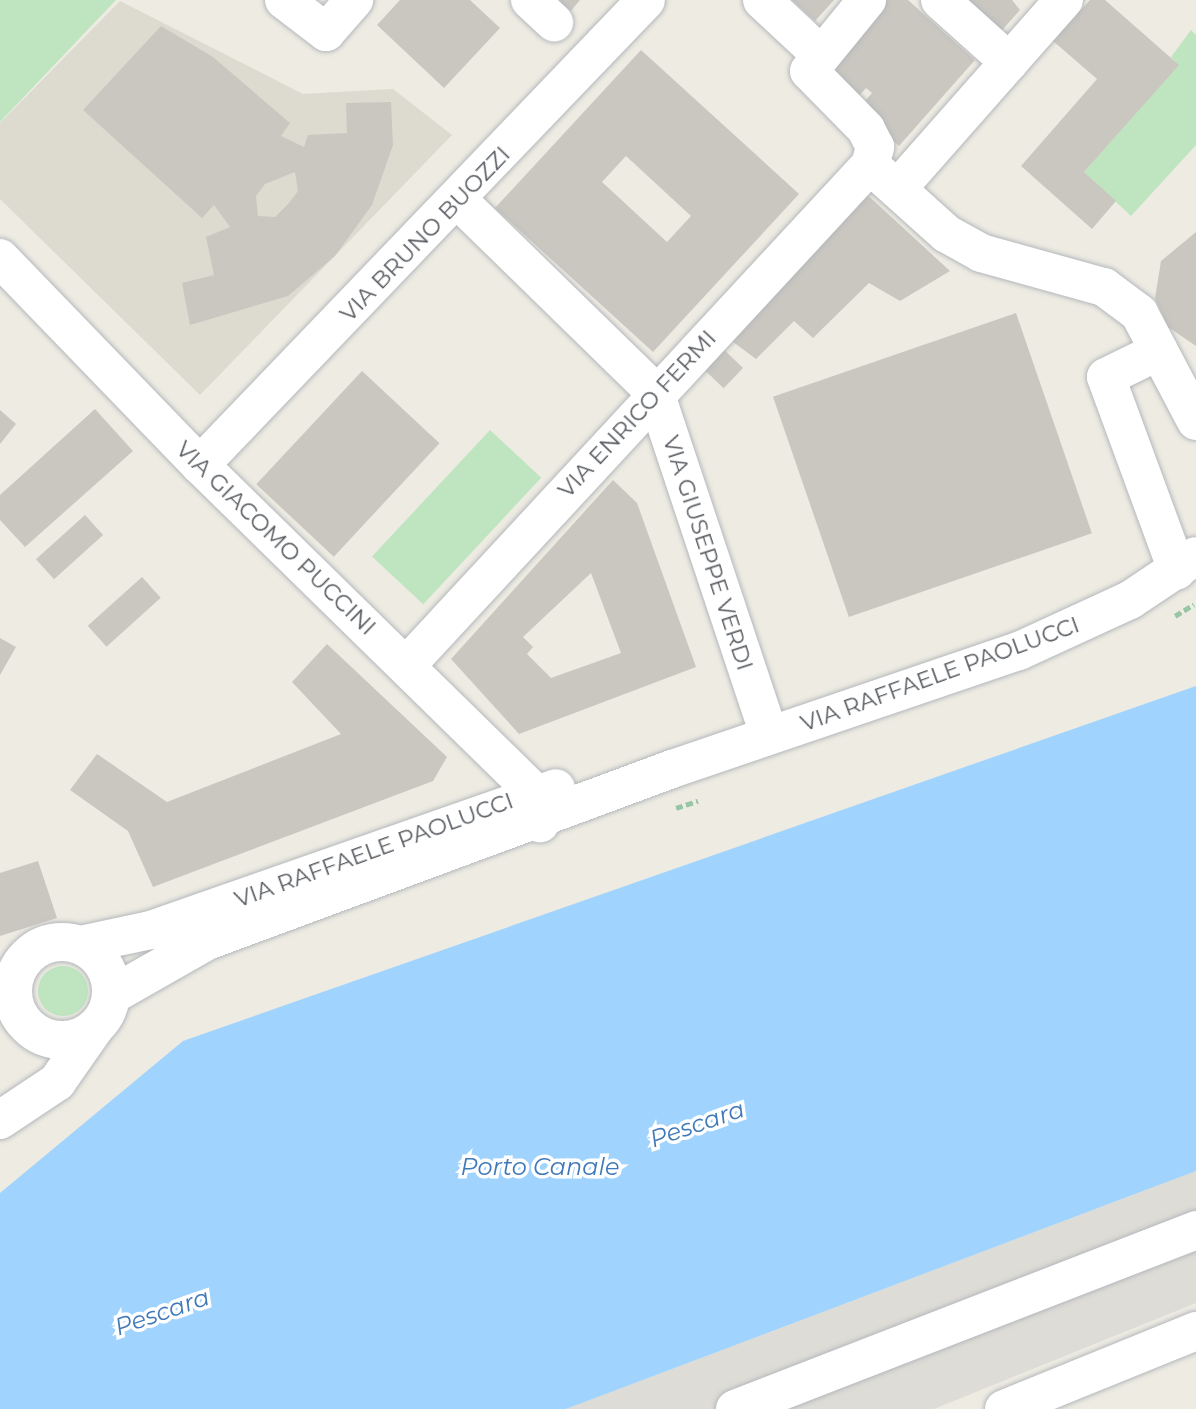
<!DOCTYPE html>
<style>
body{margin:0}
#map{position:relative;width:1196px;height:1409px;overflow:hidden;background:#edebe2;font-family:Montserrat,sans-serif}
div>[style]{position:absolute}
.industrial>*{inset:0;background:#dedcd6}
.education>*{inset:0;background:#dddad0}
.green>*{inset:0;background:#bee5bf;transform-origin:0 0}
.round{border-radius:50%}
.water>*{inset:0;background:#a0d4fe}
.building>*{inset:0;background:#cac7c1;transform-origin:0 0}
.path>*{height:4.5px;margin-top:-2.25px;transform-origin:0;background:repeating-linear-gradient(90deg,#97c6a5 0 7px,transparent 0 10.5px)}
.roads{filter:drop-shadow(0 0 2px #b4b8bc) drop-shadow(0 0 2px #b4b8bc)}
.minor>*{height:38px;margin:-19px;padding:0 19px;transform-origin:19px;border-radius:19px;background:#fff}
.minor>.ring{margin:-19px;padding:0;box-sizing:content-box;background:none;border:38px solid #fff;border-radius:50%}
span{translate:-50% -50%;white-space:nowrap;text-align:center;line-height:1.15;-webkit-text-stroke:7px #fff;paint-order:stroke}
.street-label{font-size:23px;color:#5a5e63}
.water-label{font-size:24px;color:#4079b9;font-style:italic}
</style>
<div id="map">
<div class="industrial">
<div style="clip-path:polygon(1196px 1171px,1196px 1303px,934px 1409px,566px 1409px)"></div>
</div>
<div class="education">
<div style="clip-path:polygon(120px 1px,303px 94px,393px 89px,452px 135px,200px 395px,0 199px,0 123px)"></div>
</div>
<div class="green">
<div style="clip-path:polygon(0 0,116px 0,0 122px)"></div>
<div style="clip-path:polygon(1191px 30px,1196px 35px,1196px 145px,1131px 216px,1084px 172px,1178px 65px,1171px 57px)"></div>
<div style="left:490px;top:430px;width:70px;height:173px;rotate:43deg"></div>
<div class="round" style="left:38px;top:966px;width:50px;height:50px"></div>
</div>
<div class="water">
<div style="clip-path:polygon(1196px 686px,1196px 1171px,566px 1409px,0 1409px,0 1193px,183px 1041px)"></div>
</div>
<div class="building">
<div style="clip-path:polygon(400px 0,470px 0,500px 28px,444px 88px,377px 25px)"></div>
<div style="clip-path:polygon(541px 0,580px 0,564px 19px)"></div>
<div style="clip-path:polygon(792px 0,834px 0,815px 21px)"></div>
<div style="clip-path:polygon(885px 0,908px 0,975px 60px,899px 146px,858px 109px,872px 93px,866px 88px,853px 103px,819px 74px)"></div>
<div style="clip-path:polygon(953px 0,1012px 0,1020px 10px,996px 37px)"></div>
<div style="clip-path:polygon(1090px 0,1105px 0,1179px 65px,1084px 172px,1116px 201px,1092px 229px,1021px 166px,1097px 79px,1053px 41px)"></div>
<div style="clip-path:polygon(evenodd,161px 26px,213px 57px,290px 123px,281px 136px,304px 147px,308px 135px,347px 133px,346px 103px,391px 102px,393px 145px,372px 205px,335px 256px,288px 296px,190px 325px,182px 283px,214px 275px,206px 237px,230px 227px,214px 205px,202px 218px,83px 110px,161px 26px,295px 172px,298px 191px,289px 203px,275px 217px,258px 216px,256px 196px,265px 184px,295px 172px)"></div>
<div style="clip-path:polygon(evenodd,641px 50px,799px 194px,653px 352px,495px 208px,641px 50px,626px 156px,691px 216px,667px 242px,602px 182px,626px 156px)"></div>
<div style="clip-path:polygon(861px 189px,950px 271px,900px 301px,869px 283px,813px 338px,794px 321px,756px 359px,721px 333px)"></div>
<div style="clip-path:polygon(1196px 232px,1196px 346px,1168px 327px,1155px 298px,1161px 261px)"></div>
<div style="left:1016px;top:313px;width:233px;height:257px;rotate:71deg"></div>
<div style="left:715px;top:341px;width:39px;height:28px;rotate:44deg"></div>
<div style="left:362px;top:371px;width:106px;height:155px;rotate:43deg"></div>
<div style="clip-path:polygon(95px 409px,133px 451px,25px 547px,0 520px,0 495px)"></div>
<div style="clip-path:polygon(0 410px,16px 424px,0 444px)"></div>
<div style="clip-path:polygon(evenodd,613px 480px,637px 503px,696px 667px,519px 734px,451px 659px,613px 480px,591px 573px,621px 653px,551px 678px,527px 654px,533px 647px,523px 637px,591px 573px)"></div>
<div style="left:85px;top:515px;width:27px;height:66px;rotate:48deg"></div>
<div style="left:142px;top:577px;width:28px;height:73px;rotate:48deg"></div>
<div style="clip-path:polygon(0 638px,16px 647px,0 675px)"></div>
<div style="clip-path:polygon(327px 644px,447px 757px,433px 781px,153px 887px,128px 831px,70px 790px,97px 754px,167px 802px,341px 734px,292px 682px)"></div>
<div style="clip-path:polygon(38px 861px,57px 918px,0 936px,0 873px)"></div>
</div>
<div class="path">
<div style="left:1175px;top:616px;width:22px;rotate:-32deg"></div>
<div style="left:676px;top:808px;width:23px;rotate:-18deg"></div>
</div>
<div class="roads">
<div class="minor">
<div style="left:284px;top:0;width:53px;rotate:37.3deg"></div>
<div style="left:326px;top:32px;width:43px;rotate:-48.8deg"></div>
<div style="left:530px;top:0;width:33px;rotate:43deg"></div>
<div style="left:762px;top:0;width:79px;rotate:43deg"></div>
<div style="left:940px;top:0;width:93px;rotate:41.9deg"></div>
<div style="left:870px;top:165px;width:103px;rotate:41.9deg"></div>
<div style="left:947px;top:234px;width:39px;rotate:29deg"></div>
<div style="left:981px;top:253px;width:128px;rotate:15.5deg"></div>
<div style="left:1104px;top:287px;width:44px;rotate:36.6deg"></div>
<div style="left:1139px;top:313px;width:122px;rotate:62.2deg"></div>
<div style="left:898px;top:188px;width:251px;rotate:-48.6deg"></div>
<div style="left:459px;top:201px;width:274px;rotate:44.3deg"></div>
<div style="left:655px;top:392px;width:361px;rotate:71.6deg"></div>
<div style="left:0;top:258px;width:288px;rotate:46deg"></div>
<div style="left:200px;top:465px;width:467px;rotate:44.4deg"></div>
<div style="left:534px;top:792px;width:32px;rotate:79deg"></div>
<div style="left:1159px;top:351px;width:59px;rotate:153.9deg"></div>
<div style="left:1106px;top:377px;width:206px;rotate:69.8deg"></div>
<div style="left:200px;top:465px;width:644px;rotate:-46.19deg"></div>
<div style="left:406px;top:666px;width:683px;rotate:-47.2deg"></div>
<div style="left:870px;top:165px;width:19px;rotate:-74deg"></div>
<div style="left:875px;top:147px;width:20px;rotate:-117deg"></div>
<div style="left:866px;top:129px;width:81px;rotate:-134.5deg"></div>
<div style="left:809px;top:71px;width:92px;rotate:-50.8deg"></div>
<div class="ring" style="left:13px;top:942px;width:60px;height:60px"></div>
<div style="left:80px;top:945px;width:73px;rotate:-11.9deg"></div>
<div style="left:151px;top:930px;width:429px;rotate:-19.3deg"></div>
<div style="left:112px;top:995px;width:109px;rotate:-29.6deg"></div>
<div style="left:207px;top:941px;width:496px;rotate:-20.3deg"></div>
<div style="left:672px;top:769px;width:367px;rotate:-18.8deg"></div>
<div style="left:1019px;top:651px;width:122px;rotate:-24.7deg"></div>
<div style="left:1130px;top:600px;width:79px;rotate:-33.7deg"></div>
<div style="left:0;top:1120px;width:69px;rotate:-33.7deg"></div>
<div style="left:57px;top:1082px;width:65px;rotate:-55.1deg"></div>
<div style="left:735px;top:1409px;width:495px;rotate:-21.2deg"></div>
<div style="left:1004px;top:1409px;width:207px;rotate:-22.1deg"></div>
</div>
</div>
<div class="street-label">
<span style="left:425px;top:234px;rotate:-46deg">VIA BRUNO BUOZZI</span>
<span style="left:637px;top:414px;rotate:-47deg">VIA ENRICO FERMI</span>
<span style="left:276px;top:538px;rotate:44deg">VIA GIACOMO PUCCINI</span>
<span style="left:708px;top:553px;rotate:72deg">VIA GIUSEPPE VERDI</span>
<span style="left:940px;top:674px;rotate:-20deg">VIA RAFFAELE PAOLUCCI</span>
<span style="left:374px;top:850px;rotate:-20deg">VIA RAFFAELE PAOLUCCI</span>
</div>
<div class="water-label">
<span style="left:697px;top:1124px;rotate:-19deg">Pescara</span>
<span style="left:540px;top:1167px">Porto Canale</span>
<span style="left:162px;top:1312px;rotate:-19deg">Pescara</span>
</div>
</div>
